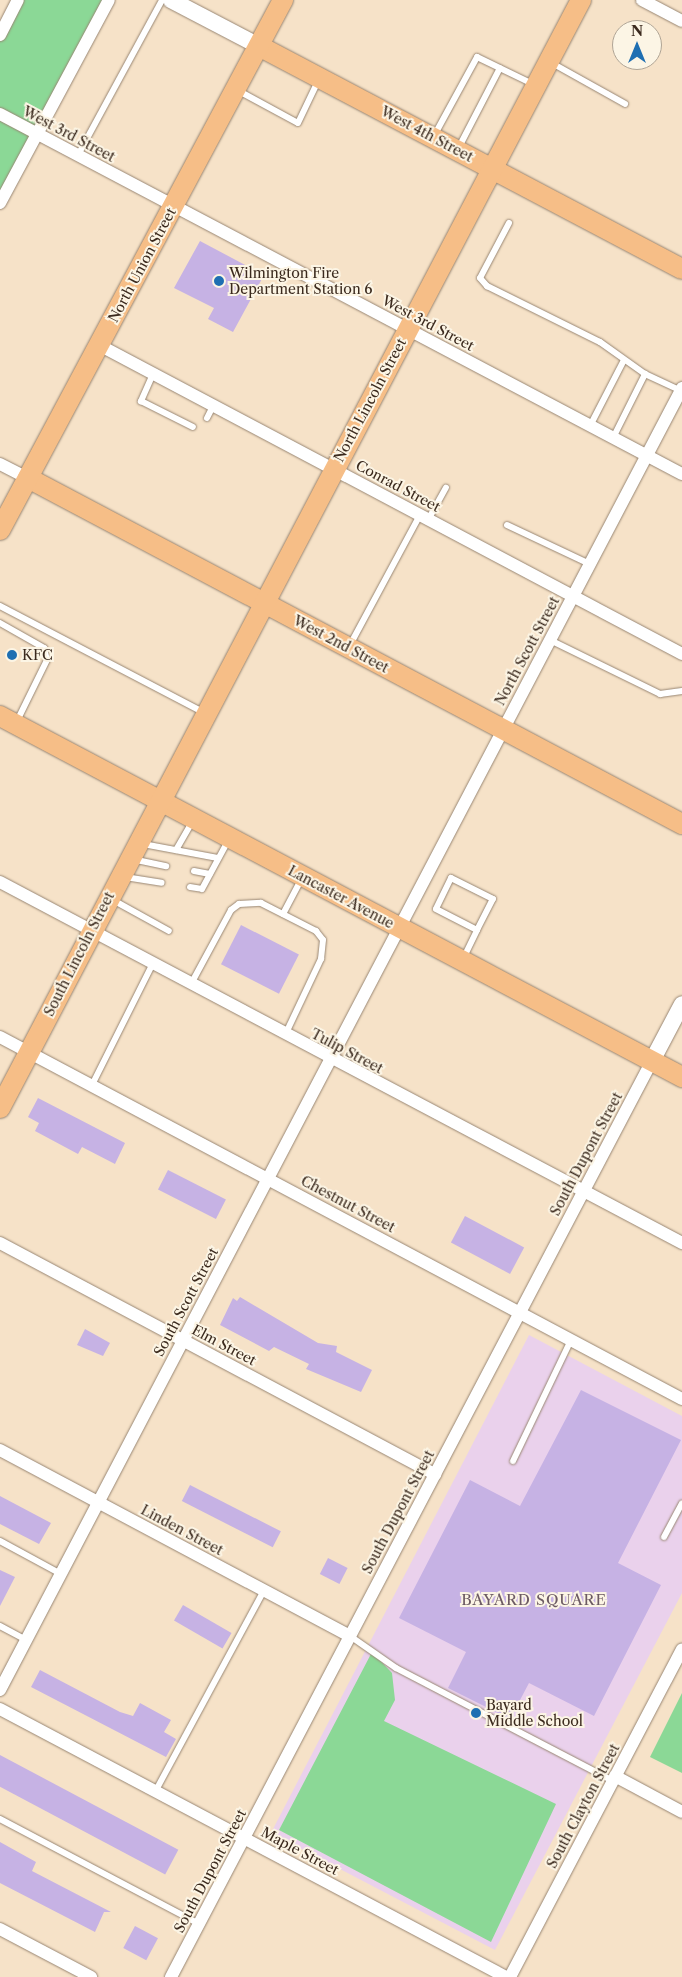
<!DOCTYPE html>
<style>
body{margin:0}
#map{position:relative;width:682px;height:1977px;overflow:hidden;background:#f6e2c8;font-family:"Libre Caslon Text",serif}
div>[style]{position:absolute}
.built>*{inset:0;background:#ead1ec}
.green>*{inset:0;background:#8bd896}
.building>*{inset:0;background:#c6b2e4;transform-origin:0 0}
.roads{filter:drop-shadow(0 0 1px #988673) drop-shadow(0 0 1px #988673)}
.service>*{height:6px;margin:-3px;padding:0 3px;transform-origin:3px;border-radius:3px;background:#fff}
.minor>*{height:12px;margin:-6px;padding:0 6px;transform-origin:6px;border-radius:6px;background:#fff}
.tertiary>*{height:16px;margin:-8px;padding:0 8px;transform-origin:8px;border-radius:8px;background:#fff}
.primary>*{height:20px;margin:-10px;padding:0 10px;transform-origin:10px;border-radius:10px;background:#f6be87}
.dots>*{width:14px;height:14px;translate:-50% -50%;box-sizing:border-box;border:2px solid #fcf5e5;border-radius:50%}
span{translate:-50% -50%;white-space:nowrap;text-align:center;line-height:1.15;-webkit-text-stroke:4px #fcf5e5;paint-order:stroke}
.street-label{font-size:14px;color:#3b2a1e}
.poi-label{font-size:14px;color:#3b2a1e}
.left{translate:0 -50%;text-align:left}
.neighbourhood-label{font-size:15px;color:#6c5a63;letter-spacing:1px}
.north{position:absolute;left:612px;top:20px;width:50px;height:50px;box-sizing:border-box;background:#fcf5e5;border:1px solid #afa495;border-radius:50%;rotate:0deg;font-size:14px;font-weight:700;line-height:20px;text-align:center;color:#3b2a1e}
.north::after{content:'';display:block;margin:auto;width:18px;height:22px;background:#1f6fb2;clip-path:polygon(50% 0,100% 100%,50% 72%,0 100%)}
</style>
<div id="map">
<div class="built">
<div style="clip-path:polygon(529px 1335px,682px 1416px,682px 1593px,495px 1950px,271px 1833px)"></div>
</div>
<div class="green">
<div style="clip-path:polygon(18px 0,109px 0,0 203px,0 35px)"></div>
<div style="clip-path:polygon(372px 1652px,392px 1673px,395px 1700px,384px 1721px,556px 1804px,491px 1942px,279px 1830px)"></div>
<div style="clip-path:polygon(682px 1693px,682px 1773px,650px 1757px)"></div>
</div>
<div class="building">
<div style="clip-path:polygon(200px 241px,264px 275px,233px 332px,208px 319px,214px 308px,174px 288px)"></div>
<div style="left:241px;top:925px;width:65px;height:44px;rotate:27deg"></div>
<div style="clip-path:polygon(38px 1098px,125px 1143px,115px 1164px,82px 1147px,78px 1154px,35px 1131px,39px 1123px,28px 1117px)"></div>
<div style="left:168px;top:1170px;width:65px;height:22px;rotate:27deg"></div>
<div style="left:465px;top:1216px;width:67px;height:30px;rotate:28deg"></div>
<div style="clip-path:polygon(240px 1297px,318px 1343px,337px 1346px,336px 1352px,372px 1370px,361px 1392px,306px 1369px,309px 1364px,274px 1347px,269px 1351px,220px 1325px,233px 1298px,237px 1301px)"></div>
<div style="clip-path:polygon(85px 1329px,110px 1343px,103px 1356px,77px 1345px)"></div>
<div style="clip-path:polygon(581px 1390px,681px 1440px,618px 1563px,661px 1585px,594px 1716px,529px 1683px,510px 1719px,448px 1688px,466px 1652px,399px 1618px,470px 1480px,520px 1506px)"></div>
<div style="left:190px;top:1485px;width:102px;height:18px;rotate:27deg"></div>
<div style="clip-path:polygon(0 1496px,51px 1523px,39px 1544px,0 1524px)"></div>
<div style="left:328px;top:1558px;width:22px;height:18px;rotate:27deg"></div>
<div style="clip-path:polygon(0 1570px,15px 1577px,0 1606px)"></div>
<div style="left:183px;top:1605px;width:56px;height:18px;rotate:30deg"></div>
<div style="clip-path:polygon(40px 1670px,120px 1712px,133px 1716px,140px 1703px,171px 1720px,164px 1732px,176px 1739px,166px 1757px,31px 1687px)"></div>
<div style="left:0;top:1755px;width:202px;height:28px;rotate:28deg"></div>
<div style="clip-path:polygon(0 1842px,36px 1862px,32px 1871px,111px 1912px,104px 1912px,95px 1932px,0 1883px)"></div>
<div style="left:135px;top:1926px;width:26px;height:25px;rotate:28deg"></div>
</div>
<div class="roads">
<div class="service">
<div style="left:550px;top:62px;width:86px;rotate:29.2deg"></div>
<div style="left:237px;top:90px;width:69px;rotate:28.4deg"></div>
<div style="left:298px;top:123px;width:49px;rotate:-64.5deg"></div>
<div style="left:434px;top:136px;width:90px;rotate:-61.4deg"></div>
<div style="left:477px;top:57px;width:64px;rotate:25.8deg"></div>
<div style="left:458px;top:149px;width:91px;rotate:-62.6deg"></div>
<div style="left:78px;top:155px;width:176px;rotate:-61.5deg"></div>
<div style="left:509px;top:223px;width:62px;rotate:117.8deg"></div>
<div style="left:480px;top:278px;width:11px;rotate:49deg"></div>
<div style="left:487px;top:286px;width:126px;rotate:26.4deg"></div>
<div style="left:600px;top:342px;width:55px;rotate:35.4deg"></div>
<div style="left:645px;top:374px;width:40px;rotate:25deg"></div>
<div style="left:153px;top:374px;width:30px;rotate:114deg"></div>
<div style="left:141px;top:401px;width:58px;rotate:26.6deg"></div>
<div style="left:207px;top:418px;width:13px;rotate:-63deg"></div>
<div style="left:590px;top:426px;width:74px;rotate:-62.7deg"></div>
<div style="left:613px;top:438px;width:72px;rotate:-63.4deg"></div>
<div style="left:428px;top:520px;width:37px;rotate:-61deg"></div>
<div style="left:507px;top:525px;width:92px;rotate:25.2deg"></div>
<div style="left:0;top:606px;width:231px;rotate:27.6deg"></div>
<div style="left:0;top:623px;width:51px;rotate:29.6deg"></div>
<div style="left:44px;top:648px;width:12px;rotate:76deg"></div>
<div style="left:47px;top:660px;width:70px;rotate:116.2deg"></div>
<div style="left:550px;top:640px;width:123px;rotate:26.1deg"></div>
<div style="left:660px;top:694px;width:22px;rotate:-8deg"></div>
<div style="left:350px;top:645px;width:148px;rotate:-61.7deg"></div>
<div style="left:143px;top:844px;width:76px;rotate:10.6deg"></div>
<div style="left:176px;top:850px;width:34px;rotate:-60deg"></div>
<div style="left:132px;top:859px;width:35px;rotate:12deg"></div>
<div style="left:194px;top:871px;width:16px;rotate:11deg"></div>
<div style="left:125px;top:877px;width:37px;rotate:9deg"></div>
<div style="left:190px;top:887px;width:12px;rotate:9deg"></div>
<div style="left:202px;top:889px;width:57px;rotate:-61.6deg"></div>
<div style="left:111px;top:899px;width:66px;rotate:28.9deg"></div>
<div style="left:283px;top:914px;width:41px;rotate:-62.2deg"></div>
<div style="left:464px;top:957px;width:30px;rotate:-64deg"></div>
<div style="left:477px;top:930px;width:35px;rotate:-63deg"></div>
<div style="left:493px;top:899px;width:47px;rotate:-153.4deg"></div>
<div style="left:451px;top:878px;width:34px;rotate:116deg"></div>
<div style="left:436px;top:909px;width:46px;rotate:27.1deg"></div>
<div style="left:191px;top:984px;width:84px;rotate:-61.6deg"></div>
<div style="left:231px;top:910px;width:10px;rotate:-37deg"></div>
<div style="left:239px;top:904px;width:22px;rotate:-3deg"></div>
<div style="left:261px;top:903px;width:62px;rotate:27deg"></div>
<div style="left:316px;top:931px;width:11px;rotate:52deg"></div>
<div style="left:323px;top:940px;width:19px;rotate:96deg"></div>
<div style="left:321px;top:959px;width:82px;rotate:115.3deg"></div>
<div style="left:92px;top:1085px;width:136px;rotate:-63.4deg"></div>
<div style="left:513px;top:1461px;width:134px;rotate:-64.4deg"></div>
<div style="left:664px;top:1537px;width:38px;rotate:-62deg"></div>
<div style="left:0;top:1541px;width:69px;rotate:28.4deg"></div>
<div style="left:0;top:1626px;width:30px;rotate:28deg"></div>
<div style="left:350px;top:1636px;width:56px;rotate:34.8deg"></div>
<div style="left:396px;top:1668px;width:245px;rotate:27.5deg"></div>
<div style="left:155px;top:1792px;width:230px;rotate:-61.6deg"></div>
<div style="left:0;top:1819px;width:225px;rotate:27.8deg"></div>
</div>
<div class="minor">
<div style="left:642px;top:0;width:45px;rotate:27.7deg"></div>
<div style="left:0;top:35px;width:39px;rotate:-63deg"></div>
<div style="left:0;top:114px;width:771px;rotate:27.83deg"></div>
<div style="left:0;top:203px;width:230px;rotate:-61.8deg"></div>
<div style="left:99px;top:345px;width:660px;rotate:27.92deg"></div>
<div style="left:0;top:464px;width:31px;rotate:27deg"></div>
<div style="left:0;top:882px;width:772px;rotate:27.89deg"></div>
<div style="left:0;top:1037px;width:772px;rotate:27.96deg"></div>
<div style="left:0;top:1243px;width:493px;rotate:28deg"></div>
<div style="left:0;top:1450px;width:396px;rotate:28deg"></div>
<div style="left:0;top:1690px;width:1470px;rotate:-62.35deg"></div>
<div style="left:0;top:1709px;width:573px;rotate:27.91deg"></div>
<div style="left:615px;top:1776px;width:76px;rotate:28.2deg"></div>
<div style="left:0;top:1929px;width:103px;rotate:27.8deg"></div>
<div style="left:171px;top:1977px;width:1035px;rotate:-62.3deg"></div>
<div style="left:510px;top:1977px;width:370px;rotate:-62.3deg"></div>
</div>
<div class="tertiary">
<div style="left:171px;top:0;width:99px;rotate:27.6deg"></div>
<div style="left:652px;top:1061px;width:64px;rotate:-62.2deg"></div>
</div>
<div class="primary">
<div style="left:259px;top:46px;width:478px;rotate:27.8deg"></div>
<div style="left:28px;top:478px;width:740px;rotate:27.88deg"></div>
<div style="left:0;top:530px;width:601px;rotate:-61.9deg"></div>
<div style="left:0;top:716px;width:772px;rotate:27.89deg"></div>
<div style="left:0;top:1108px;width:1251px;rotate:-62.33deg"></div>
</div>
</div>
<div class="dots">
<div style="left:219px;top:281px;background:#1f6fb2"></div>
<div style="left:12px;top:655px;background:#1f6fb2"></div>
<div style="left:476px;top:1713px;background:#1f6fb2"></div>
</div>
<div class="street-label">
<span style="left:69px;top:134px;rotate:28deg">West 3rd Street</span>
<span style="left:427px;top:134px;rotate:28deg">West 4th Street</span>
<span style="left:142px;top:265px;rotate:-62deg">North Union Street</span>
<span style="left:428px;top:323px;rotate:28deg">West 3rd Street</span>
<span style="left:370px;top:400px;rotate:-62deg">North Lincoln Street</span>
<span style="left:398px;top:486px;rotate:28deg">Conrad Street</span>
<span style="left:341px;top:644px;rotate:28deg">West 2nd Street</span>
<span style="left:527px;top:651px;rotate:-62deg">North Scott Street</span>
<span style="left:341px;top:897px;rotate:28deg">Lancaster Avenue</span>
<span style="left:79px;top:954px;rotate:-63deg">South Lincoln Street</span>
<span style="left:347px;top:1051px;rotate:28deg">Tulip Street</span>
<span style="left:586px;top:1154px;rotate:-62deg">South Dupont Street</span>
<span style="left:348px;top:1204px;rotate:28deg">Chestnut Street</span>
<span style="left:186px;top:1302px;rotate:-62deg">South Scott Street</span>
<span style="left:224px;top:1345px;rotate:28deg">Elm Street</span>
<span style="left:398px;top:1512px;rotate:-62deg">South Dupont Street</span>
<span style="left:182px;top:1530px;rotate:28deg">Linden Street</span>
<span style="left:583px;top:1806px;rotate:-62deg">South Clayton Street</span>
<span style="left:300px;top:1851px;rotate:28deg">Maple Street</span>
<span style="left:210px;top:1871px;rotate:-62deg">South Dupont Street</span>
</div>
<div class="poi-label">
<span class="left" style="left:229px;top:281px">Wilmington Fire<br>Department Station 6</span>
<span class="left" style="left:22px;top:655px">KFC</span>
<span class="left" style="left:486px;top:1713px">Bayard<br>Middle School</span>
</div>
<div class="neighbourhood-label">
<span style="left:534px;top:1600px">BAYARD SQUARE</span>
</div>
<div class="north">N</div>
</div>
